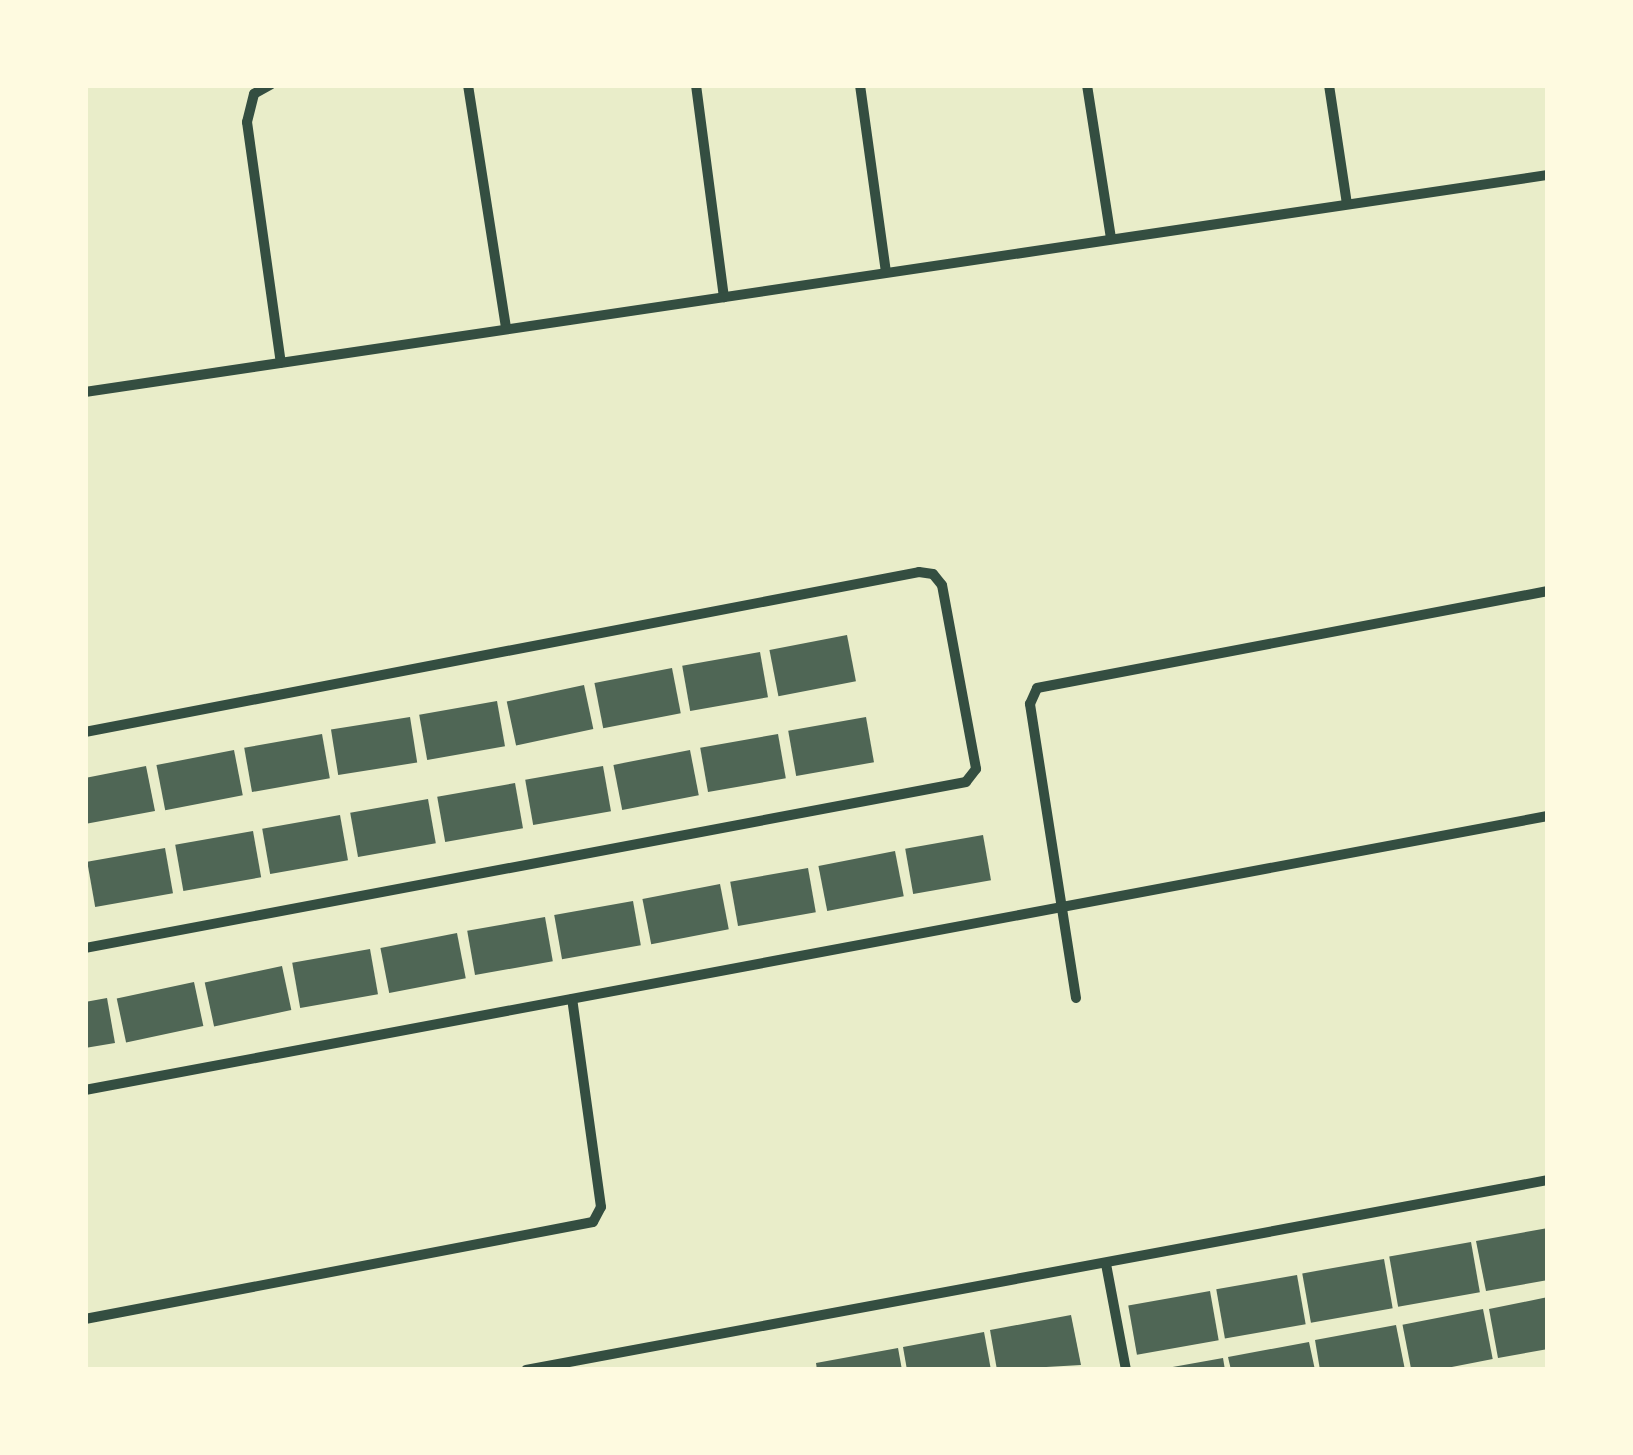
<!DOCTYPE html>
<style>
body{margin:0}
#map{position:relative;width:1633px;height:1455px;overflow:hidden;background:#e9edc9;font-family:"Source Sans 3",sans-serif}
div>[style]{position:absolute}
.building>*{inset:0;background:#4f6655;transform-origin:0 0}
.minor>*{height:10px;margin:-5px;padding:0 5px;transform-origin:5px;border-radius:5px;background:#344e41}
span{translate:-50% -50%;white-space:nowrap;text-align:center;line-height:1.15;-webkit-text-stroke:9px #fefae0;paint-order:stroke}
.frame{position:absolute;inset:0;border:88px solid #fefae0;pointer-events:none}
</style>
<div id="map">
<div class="building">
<div style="left:847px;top:635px;width:47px;height:79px;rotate:79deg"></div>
<div style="left:760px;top:652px;width:46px;height:79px;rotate:80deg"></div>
<div style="left:672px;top:668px;width:46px;height:79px;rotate:79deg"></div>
<div style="left:584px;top:685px;width:45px;height:79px;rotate:78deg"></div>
<div style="left:497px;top:701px;width:46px;height:79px;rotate:80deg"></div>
<div style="left:410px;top:717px;width:46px;height:80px;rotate:81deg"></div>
<div style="left:866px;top:717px;width:46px;height:79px;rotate:80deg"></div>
<div style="left:322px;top:734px;width:45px;height:79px;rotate:80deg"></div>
<div style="left:778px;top:734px;width:45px;height:79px;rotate:80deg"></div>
<div style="left:234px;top:750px;width:46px;height:79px;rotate:79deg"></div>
<div style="left:690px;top:750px;width:46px;height:78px;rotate:79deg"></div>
<div style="clip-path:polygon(146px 766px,155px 811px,85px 824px,85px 778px)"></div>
<div style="left:603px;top:766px;width:46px;height:79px;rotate:80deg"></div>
<div style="left:515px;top:783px;width:46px;height:79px;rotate:80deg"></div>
<div style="left:428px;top:799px;width:45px;height:79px;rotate:80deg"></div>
<div style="left:340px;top:815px;width:46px;height:79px;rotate:80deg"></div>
<div style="left:253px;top:831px;width:47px;height:79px;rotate:80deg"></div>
<div style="left:983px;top:835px;width:46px;height:79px;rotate:80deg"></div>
<div style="left:165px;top:848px;width:46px;height:79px;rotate:80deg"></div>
<div style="left:895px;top:851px;width:46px;height:78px;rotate:79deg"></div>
<div style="left:808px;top:868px;width:45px;height:79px;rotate:80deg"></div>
<div style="left:720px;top:884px;width:46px;height:79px;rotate:79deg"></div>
<div style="left:633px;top:901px;width:45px;height:80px;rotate:80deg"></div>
<div style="left:545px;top:917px;width:45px;height:79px;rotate:80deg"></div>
<div style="left:457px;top:933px;width:46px;height:78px;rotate:79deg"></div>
<div style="left:370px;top:949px;width:46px;height:79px;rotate:80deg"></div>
<div style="left:282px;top:966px;width:45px;height:79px;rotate:78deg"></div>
<div style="left:194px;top:982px;width:45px;height:79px;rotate:78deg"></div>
<div style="clip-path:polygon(107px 998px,115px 1043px,85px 1048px,85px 1002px)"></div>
<div style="clip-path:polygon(1548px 1228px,1548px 1280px,1486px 1291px,1476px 1241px)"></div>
<div style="left:1471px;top:1242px;width:51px;height:83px;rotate:80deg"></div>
<div style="left:1384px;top:1259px;width:50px;height:83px;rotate:80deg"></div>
<div style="left:1297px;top:1275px;width:50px;height:82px;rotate:80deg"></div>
<div style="left:1210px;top:1291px;width:50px;height:83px;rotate:80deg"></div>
<div style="clip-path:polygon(1548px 1297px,1548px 1349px,1498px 1358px,1489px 1309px)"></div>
<div style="left:1483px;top:1309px;width:51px;height:82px;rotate:79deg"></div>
<div style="clip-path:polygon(1071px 1315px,1081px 1365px,997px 1370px,990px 1330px)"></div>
<div style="clip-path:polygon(1396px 1325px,1405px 1370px,1320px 1370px,1315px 1340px)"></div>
<div style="clip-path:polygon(984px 1332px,991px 1370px,907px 1370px,903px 1347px)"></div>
<div style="clip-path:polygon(1309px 1342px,1315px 1370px,1231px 1370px,1228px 1357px)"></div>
<div style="clip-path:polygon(898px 1348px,902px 1370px,817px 1370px,816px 1363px)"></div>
<div style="clip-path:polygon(1223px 1358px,1225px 1370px,1167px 1370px,1167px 1368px)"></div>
</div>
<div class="minor">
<div style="left:270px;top:85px;width:18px;rotate:151deg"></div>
<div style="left:254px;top:94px;width:29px;rotate:104deg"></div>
<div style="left:247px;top:122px;width:243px;rotate:82deg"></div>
<div style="left:468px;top:85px;width:247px;rotate:81.1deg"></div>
<div style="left:696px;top:85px;width:214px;rotate:82.5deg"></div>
<div style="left:860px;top:85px;width:189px;rotate:82.1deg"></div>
<div style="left:1087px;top:85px;width:156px;rotate:81.1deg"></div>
<div style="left:1329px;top:85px;width:120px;rotate:81.4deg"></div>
<div style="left:85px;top:392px;width:1479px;rotate:-8.44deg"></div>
<div style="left:85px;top:732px;width:849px;rotate:-10.86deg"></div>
<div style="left:919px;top:572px;width:14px;rotate:8deg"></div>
<div style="left:933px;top:574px;width:14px;rotate:51deg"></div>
<div style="left:942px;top:585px;width:187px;rotate:79.5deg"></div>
<div style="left:976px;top:769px;width:16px;rotate:128deg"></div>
<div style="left:966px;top:782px;width:897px;rotate:169.33deg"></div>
<div style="left:1076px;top:998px;width:298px;rotate:-98.9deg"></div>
<div style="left:1030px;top:704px;width:17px;rotate:-66deg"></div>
<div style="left:1037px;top:688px;width:520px;rotate:-10.75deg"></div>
<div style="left:85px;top:1090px;width:1488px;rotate:-10.61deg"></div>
<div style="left:1106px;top:1264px;width:108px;rotate:79.3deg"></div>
<div style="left:85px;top:1319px;width:517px;rotate:-10.81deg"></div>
<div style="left:593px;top:1222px;width:17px;rotate:-62deg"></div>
<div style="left:601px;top:1207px;width:210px;rotate:-97.9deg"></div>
<div style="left:526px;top:1370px;width:1040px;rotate:-10.53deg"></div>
</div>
<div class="frame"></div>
</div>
